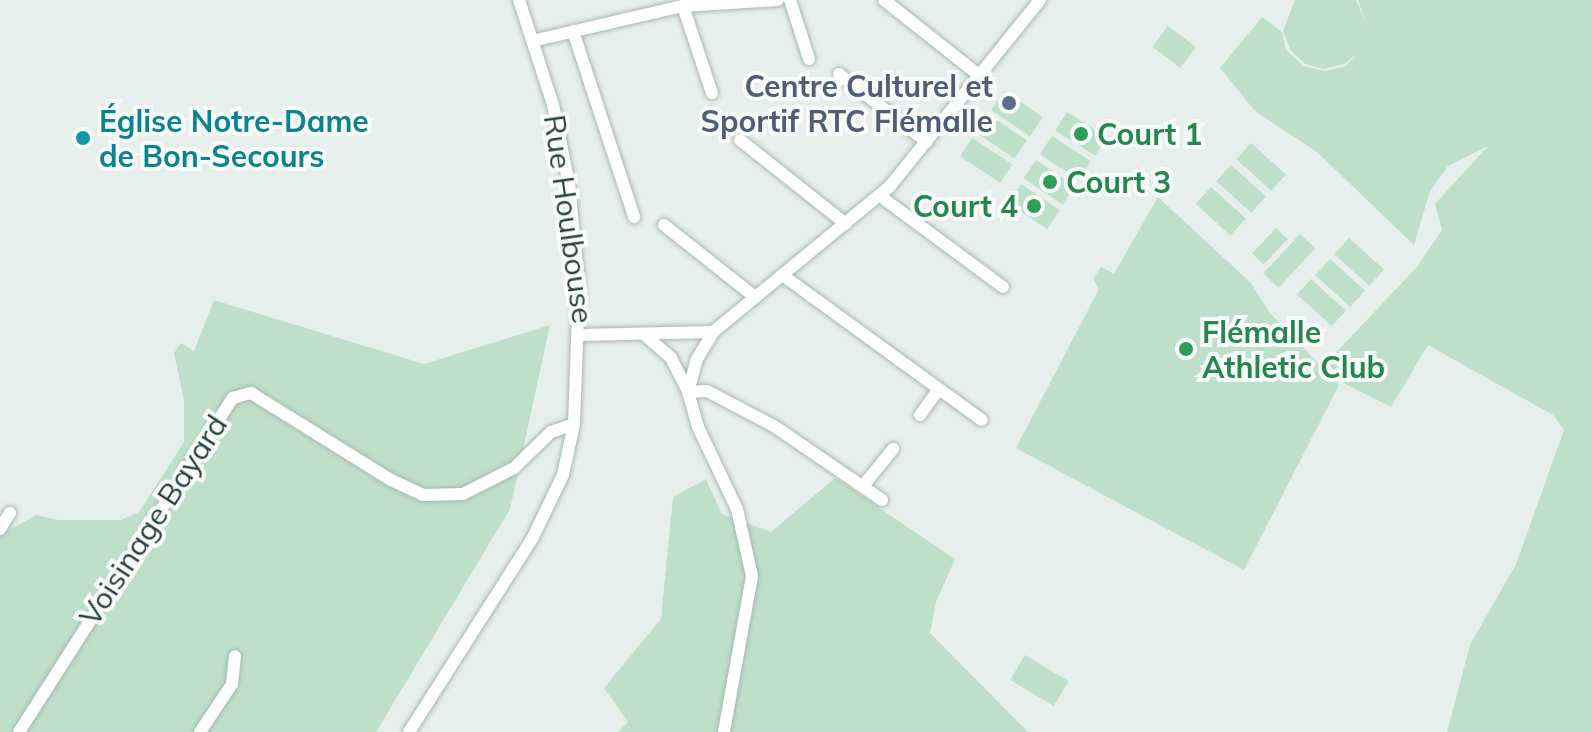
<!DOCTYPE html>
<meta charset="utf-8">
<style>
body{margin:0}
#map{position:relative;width:1592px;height:732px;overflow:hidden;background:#e6efeb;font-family:Mulish,sans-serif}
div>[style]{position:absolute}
.green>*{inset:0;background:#bfe0c8;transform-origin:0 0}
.roads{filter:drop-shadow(0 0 2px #a8b8b2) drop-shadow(0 0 2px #a8b8b2)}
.minor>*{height:12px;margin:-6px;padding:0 6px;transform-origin:6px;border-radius:6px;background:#fff}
.dots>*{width:22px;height:22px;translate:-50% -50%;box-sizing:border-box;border:4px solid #f7fbf9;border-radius:50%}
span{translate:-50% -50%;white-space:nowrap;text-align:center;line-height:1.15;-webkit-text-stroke:8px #f7fbf9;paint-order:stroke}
.service-label{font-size:30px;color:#4e5e75;font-weight:700}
.right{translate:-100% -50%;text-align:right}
.culture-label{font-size:30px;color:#0d838f;font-weight:700}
.left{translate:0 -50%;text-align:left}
.leisure-label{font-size:30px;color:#27864d;font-weight:700}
.street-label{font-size:30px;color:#24423a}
</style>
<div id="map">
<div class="green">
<div style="clip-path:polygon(1295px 0,1356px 0,1366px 23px,1358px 0,1592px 0,1592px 732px,1447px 732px,1470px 645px,1516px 564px,1564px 430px,1553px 415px,1428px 345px,1391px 407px,1345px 384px,1327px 362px,1417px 267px,1442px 230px,1435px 204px,1488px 146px,1448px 166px,1430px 191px,1414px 245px,1317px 152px,1255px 111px,1220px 68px,1262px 17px,1282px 32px,1286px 50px,1304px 66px,1325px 71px,1346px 66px,1357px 54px,1344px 64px,1324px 69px,1305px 64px,1290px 50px,1283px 31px)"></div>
<div style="left:1168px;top:26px;width:35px;height:26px;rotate:37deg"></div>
<div style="left:1004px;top:91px;width:47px;height:23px;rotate:34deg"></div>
<div style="left:1067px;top:112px;width:47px;height:22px;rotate:32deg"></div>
<div style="left:988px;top:114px;width:47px;height:22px;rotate:34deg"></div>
<div style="left:1052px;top:136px;width:46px;height:22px;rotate:33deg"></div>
<div style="left:972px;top:138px;width:48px;height:22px;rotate:33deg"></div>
<div style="left:1251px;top:143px;width:47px;height:22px;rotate:42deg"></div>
<div style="left:1036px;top:160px;width:47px;height:22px;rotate:34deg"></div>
<div style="left:1231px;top:165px;width:47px;height:22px;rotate:42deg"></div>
<div style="left:1021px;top:184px;width:47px;height:23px;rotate:34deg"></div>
<div style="left:1211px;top:187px;width:47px;height:23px;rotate:42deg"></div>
<div style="clip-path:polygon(1158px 197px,1251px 283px,1270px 313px,1339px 385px,1244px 570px,1016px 448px,1099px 289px,1093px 279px,1101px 267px,1114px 274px)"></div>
<div style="left:1276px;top:228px;width:16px;height:35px;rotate:43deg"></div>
<div style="left:1300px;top:234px;width:21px;height:54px;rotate:43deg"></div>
<div style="left:1349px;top:238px;width:47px;height:22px;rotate:42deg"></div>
<div style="left:1330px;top:259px;width:47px;height:22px;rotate:42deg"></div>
<div style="left:1311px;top:279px;width:47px;height:21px;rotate:42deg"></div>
<div style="clip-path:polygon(214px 300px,424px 364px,550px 325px,510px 509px,376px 732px,0 732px,0 535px,36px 515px,58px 520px,121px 520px,139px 512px,184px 442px,184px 400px,174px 353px,181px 343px,194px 351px)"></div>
<div style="clip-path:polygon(835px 478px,955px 559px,936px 602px,930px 633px,1028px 732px,618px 732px,628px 722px,604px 688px,661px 619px,673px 497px,706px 479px,722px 514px,771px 532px)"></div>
<div style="left:1025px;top:655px;width:51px;height:29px;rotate:31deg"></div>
</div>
<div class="roads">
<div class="minor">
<div style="left:790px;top:0;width:62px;rotate:72.1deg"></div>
<div style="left:884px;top:0;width:122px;rotate:38.4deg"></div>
<div style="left:683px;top:6px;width:92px;rotate:71.6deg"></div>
<div style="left:573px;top:31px;width:196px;rotate:71.8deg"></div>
<div style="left:532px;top:41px;width:155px;rotate:-13.1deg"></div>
<div style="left:683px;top:6px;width:95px;rotate:-3.6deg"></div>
<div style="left:839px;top:74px;width:111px;rotate:37.7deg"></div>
<div style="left:740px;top:140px;width:135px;rotate:38.4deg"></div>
<div style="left:880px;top:196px;width:153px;rotate:36.5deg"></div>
<div style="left:664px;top:225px;width:116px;rotate:38.4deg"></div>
<div style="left:785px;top:277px;width:243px;rotate:36deg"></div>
<div style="left:580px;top:335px;width:133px;rotate:-1.3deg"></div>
<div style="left:713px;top:332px;width:229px;rotate:-39.5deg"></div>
<div style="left:890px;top:186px;width:239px;rotate:-51.1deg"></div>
<div style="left:646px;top:336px;width:33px;rotate:41deg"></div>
<div style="left:671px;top:358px;width:38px;rotate:63deg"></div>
<div style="left:688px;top:392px;width:36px;rotate:74deg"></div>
<div style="left:698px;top:427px;width:91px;rotate:64.6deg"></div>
<div style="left:737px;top:509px;width:69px;rotate:77.4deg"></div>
<div style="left:752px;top:576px;width:158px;rotate:100.2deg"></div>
<div style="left:688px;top:392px;width:19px;rotate:-3deg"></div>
<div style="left:707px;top:391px;width:76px;rotate:27.6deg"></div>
<div style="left:774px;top:426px;width:131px;rotate:34.4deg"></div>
<div style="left:688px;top:392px;width:34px;rotate:-75deg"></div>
<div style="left:697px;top:359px;width:31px;rotate:-59deg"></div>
<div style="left:920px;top:415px;width:32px;rotate:-54deg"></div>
<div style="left:863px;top:486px;width:48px;rotate:-51deg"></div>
<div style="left:0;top:529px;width:19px;rotate:-58deg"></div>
<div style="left:19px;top:732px;width:397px;rotate:-57.4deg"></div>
<div style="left:233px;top:398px;width:19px;rotate:-16deg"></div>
<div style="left:251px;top:393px;width:165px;rotate:31.9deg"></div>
<div style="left:391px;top:480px;width:35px;rotate:25deg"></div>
<div style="left:423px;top:495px;width:40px;rotate:-1.4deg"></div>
<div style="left:463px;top:494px;width:57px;rotate:-27deg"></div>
<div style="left:514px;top:468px;width:52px;rotate:-44.2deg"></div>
<div style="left:551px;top:432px;width:24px;rotate:-19deg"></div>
<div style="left:200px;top:732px;width:58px;rotate:-56.3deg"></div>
<div style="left:232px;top:684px;width:28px;rotate:-84deg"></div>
<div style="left:409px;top:732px;width:231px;rotate:-57.5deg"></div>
<div style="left:533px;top:537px;width:69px;rotate:-64.2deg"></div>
<div style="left:563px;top:475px;width:52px;rotate:-77.8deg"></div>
<div style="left:574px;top:424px;width:137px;rotate:-87.9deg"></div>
<div style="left:579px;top:287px;width:103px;rotate:-95.5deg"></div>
<div style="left:569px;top:184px;width:81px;rotate:-101.4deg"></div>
<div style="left:553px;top:105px;width:110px;rotate:-107.9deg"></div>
</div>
</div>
<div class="dots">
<div style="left:1009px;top:103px;background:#5c6f8a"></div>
<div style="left:1081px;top:134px;background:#2e9e5b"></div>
<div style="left:83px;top:138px;background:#0f9aa8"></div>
<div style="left:1050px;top:182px;background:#2e9e5b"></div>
<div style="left:1034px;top:206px;background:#2e9e5b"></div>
<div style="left:1186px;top:349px;background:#2e9e5b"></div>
</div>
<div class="service-label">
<span class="right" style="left:993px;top:103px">Centre Culturel et<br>Sportif RTC Flémalle</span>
</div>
<div class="culture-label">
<span class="left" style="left:99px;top:138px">Église Notre-Dame<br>de Bon-Secours</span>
</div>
<div class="leisure-label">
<span class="left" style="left:1097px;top:134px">Court 1</span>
<span class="left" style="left:1066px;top:182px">Court 3</span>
<span class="right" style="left:1018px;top:206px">Court 4</span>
<span class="left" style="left:1202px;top:349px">Flémalle<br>Athletic Club</span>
</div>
<div class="street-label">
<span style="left:569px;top:219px;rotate:82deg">Rue Houlbouse</span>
<span style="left:153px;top:520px;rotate:-57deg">Voisinage Bayard</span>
</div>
</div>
